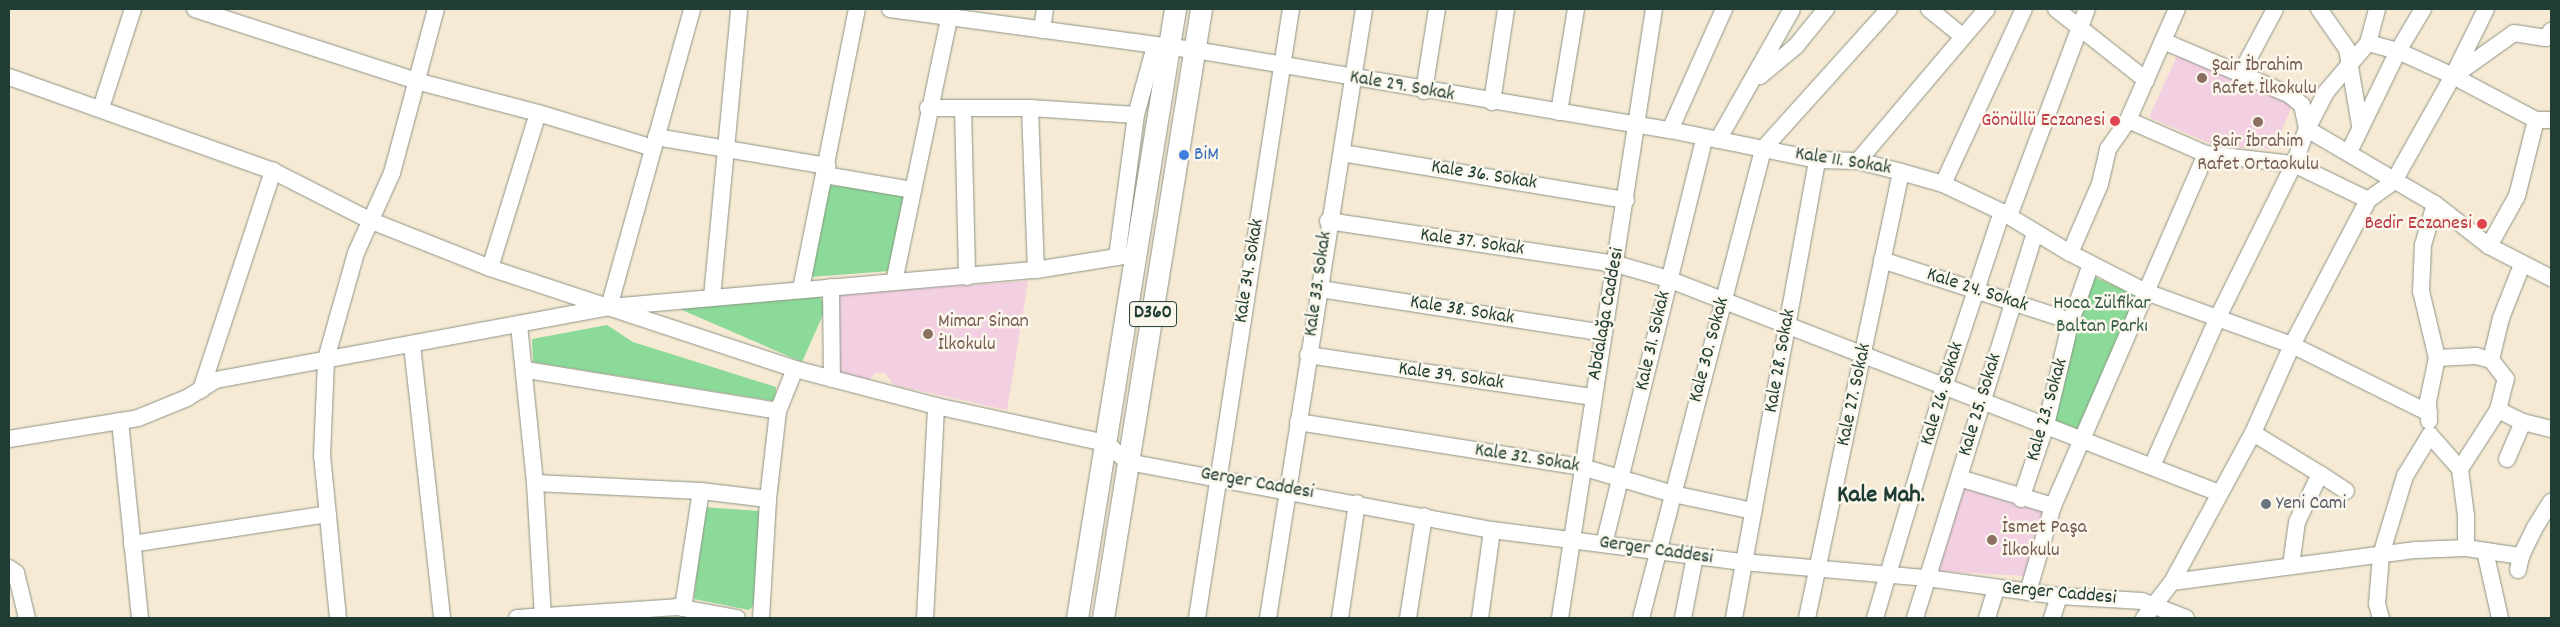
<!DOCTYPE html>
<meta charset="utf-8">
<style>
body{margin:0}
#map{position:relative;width:2560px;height:627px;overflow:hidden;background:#f7ead5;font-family:Dekko,sans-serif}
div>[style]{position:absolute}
.built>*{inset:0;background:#f2cfe1}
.green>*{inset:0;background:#8cda99}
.roads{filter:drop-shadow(0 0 1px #8b9484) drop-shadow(0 0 1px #8b9484)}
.minor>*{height:16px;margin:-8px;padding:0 8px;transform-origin:8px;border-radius:8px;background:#fff}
.major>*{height:21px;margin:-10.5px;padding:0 10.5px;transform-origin:10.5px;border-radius:10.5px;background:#fff}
.dots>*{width:14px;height:14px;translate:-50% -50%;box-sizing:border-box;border:2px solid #fbf7ec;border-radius:50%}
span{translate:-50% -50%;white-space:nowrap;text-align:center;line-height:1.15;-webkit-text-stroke:5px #fbf7ec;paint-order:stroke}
.shield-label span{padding:1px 4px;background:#fbf7ec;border:1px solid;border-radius:4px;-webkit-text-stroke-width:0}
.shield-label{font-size:19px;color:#1f3d34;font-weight:700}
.education-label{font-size:20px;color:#785e54}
.left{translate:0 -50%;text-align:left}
.street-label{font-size:20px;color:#1f3d34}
.health-label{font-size:20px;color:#be3a42}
.right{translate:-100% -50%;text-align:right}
.shop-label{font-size:20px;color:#366cbe}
.park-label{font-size:20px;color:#355c48}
.worship-label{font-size:20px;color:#5b616d}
.district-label{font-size:25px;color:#1f3d34;font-weight:700}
.frame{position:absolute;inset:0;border:10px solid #1f3d34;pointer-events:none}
</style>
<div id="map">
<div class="built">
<div style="clip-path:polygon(2179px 52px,2293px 103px,2276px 145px,2270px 149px,2218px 147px,2149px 117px)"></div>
<div style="clip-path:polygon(1028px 281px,1007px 410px,894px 385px,885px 373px,875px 373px,869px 380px,836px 373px,837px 294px)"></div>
<div style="clip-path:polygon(1965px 485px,2044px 510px,2025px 576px,1938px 571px)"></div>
</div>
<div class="green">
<div style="clip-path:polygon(830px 185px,905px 195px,890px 271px,810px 277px)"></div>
<div style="clip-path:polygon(2094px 277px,2136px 295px,2080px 430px,2052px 419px,2074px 322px)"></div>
<div style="clip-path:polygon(820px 297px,826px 308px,802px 362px,675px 307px)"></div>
<div style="clip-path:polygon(607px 325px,633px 342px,776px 387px,775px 401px,533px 362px,532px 339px)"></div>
<div style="clip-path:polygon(703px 507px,760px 511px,755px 604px,749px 610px,694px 599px)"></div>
</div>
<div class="roads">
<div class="minor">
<div style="left:195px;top:9px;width:232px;rotate:18deg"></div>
<div style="left:416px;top:81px;width:126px;rotate:14.7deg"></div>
<div style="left:538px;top:113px;width:120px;rotate:16.9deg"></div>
<div style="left:890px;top:9px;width:308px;rotate:7.7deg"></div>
<div style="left:1195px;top:50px;width:482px;rotate:9.6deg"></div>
<div style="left:1670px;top:130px;width:150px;rotate:11.5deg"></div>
<div style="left:1817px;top:160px;width:41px;rotate:1.4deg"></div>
<div style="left:1858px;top:161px;width:44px;rotate:14.3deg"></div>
<div style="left:1901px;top:172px;width:44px;rotate:15.9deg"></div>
<div style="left:1943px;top:184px;width:65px;rotate:25.4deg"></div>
<div style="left:2002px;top:212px;width:79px;rotate:31.1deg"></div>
<div style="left:2070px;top:253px;width:85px;rotate:27.2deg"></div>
<div style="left:2146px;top:292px;width:155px;rotate:20deg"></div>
<div style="left:2292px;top:345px;width:153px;rotate:26.4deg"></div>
<div style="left:1929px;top:9px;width:41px;rotate:39.1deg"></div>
<div style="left:2056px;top:9px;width:115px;rotate:38.3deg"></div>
<div style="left:2319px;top:9px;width:49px;rotate:55deg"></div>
<div style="left:2347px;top:49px;width:77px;rotate:80.3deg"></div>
<div style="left:1042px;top:30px;width:21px;rotate:-82deg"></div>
<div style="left:2163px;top:41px;width:138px;rotate:23deg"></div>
<div style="left:2290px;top:95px;width:16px;rotate:40deg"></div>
<div style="left:2302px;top:105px;width:25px;rotate:78deg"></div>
<div style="left:2307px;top:129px;width:148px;rotate:30.4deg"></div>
<div style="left:2435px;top:204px;width:68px;rotate:37.9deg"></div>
<div style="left:2489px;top:246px;width:70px;rotate:27.3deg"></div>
<div style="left:2368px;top:43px;width:31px;rotate:15deg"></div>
<div style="left:2398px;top:51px;width:60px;rotate:24.4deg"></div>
<div style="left:2453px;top:76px;width:94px;rotate:27.9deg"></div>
<div style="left:2241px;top:73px;width:72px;rotate:-62deg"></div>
<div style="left:2455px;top:75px;width:72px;rotate:-35.4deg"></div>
<div style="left:2514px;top:33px;width:32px;rotate:9deg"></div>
<div style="left:2546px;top:38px;width:9px;rotate:-54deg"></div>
<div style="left:1760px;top:76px;width:47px;rotate:-39.8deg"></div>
<div style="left:1796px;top:46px;width:48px;rotate:-51deg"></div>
<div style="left:9px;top:77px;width:280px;rotate:19.6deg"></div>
<div style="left:273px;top:171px;width:108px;rotate:27deg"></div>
<div style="left:369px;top:220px;width:130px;rotate:21.6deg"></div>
<div style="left:490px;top:268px;width:321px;rotate:18.3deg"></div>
<div style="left:795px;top:369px;width:146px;rotate:14.7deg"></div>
<div style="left:936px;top:406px;width:174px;rotate:12.3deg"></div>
<div style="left:1106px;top:443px;width:29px;rotate:41deg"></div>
<div style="left:1128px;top:462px;width:370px;rotate:10.6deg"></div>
<div style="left:1492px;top:530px;width:253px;rotate:7.3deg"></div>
<div style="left:1743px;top:562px;width:185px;rotate:5deg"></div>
<div style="left:1927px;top:578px;width:133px;rotate:7.8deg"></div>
<div style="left:2059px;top:596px;width:83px;rotate:3.4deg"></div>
<div style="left:2142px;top:601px;width:47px;rotate:21.1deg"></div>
<div style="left:1424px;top:91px;width:83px;rotate:-81deg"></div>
<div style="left:1492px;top:102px;width:94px;rotate:-81.4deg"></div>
<div style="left:101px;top:108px;width:104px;rotate:-72.1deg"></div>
<div style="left:928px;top:108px;width:102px"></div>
<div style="left:1030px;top:108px;width:106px;rotate:3.8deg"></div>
<div style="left:963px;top:108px;width:169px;rotate:88.6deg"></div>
<div style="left:1030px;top:108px;width:162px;rotate:87.9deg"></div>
<div style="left:1559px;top:112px;width:104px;rotate:-80.6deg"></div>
<div style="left:2128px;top:120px;width:85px;rotate:23.6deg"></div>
<div style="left:2206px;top:154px;width:89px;rotate:6.5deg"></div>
<div style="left:2294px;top:164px;width:37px;rotate:-70deg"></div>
<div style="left:2307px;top:129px;width:42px;rotate:-62.8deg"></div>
<div style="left:2326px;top:92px;width:65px;rotate:-49.4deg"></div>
<div style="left:2368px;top:43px;width:35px;rotate:-75deg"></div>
<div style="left:1670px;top:130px;width:133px;rotate:-65.9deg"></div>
<div style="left:656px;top:137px;width:174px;rotate:9.6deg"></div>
<div style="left:1718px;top:140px;width:150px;rotate:-60.5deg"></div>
<div style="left:2349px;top:152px;width:112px;rotate:-64.1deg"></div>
<div style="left:2398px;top:51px;width:49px;rotate:-59.2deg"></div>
<div style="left:1342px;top:153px;width:288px;rotate:9.4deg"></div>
<div style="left:1858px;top:161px;width:199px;rotate:-49.7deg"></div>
<div style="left:825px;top:175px;width:88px;rotate:9.8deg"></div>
<div style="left:1943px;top:184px;width:193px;rotate:-65.2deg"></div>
<div style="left:2435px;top:204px;width:43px;rotate:106.3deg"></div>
<div style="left:2423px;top:245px;width:46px;rotate:92.5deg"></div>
<div style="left:2421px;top:291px;width:69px;rotate:76.6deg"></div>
<div style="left:2009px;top:216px;width:221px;rotate:-69.4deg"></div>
<div style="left:1328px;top:221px;width:291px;rotate:8.5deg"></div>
<div style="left:1616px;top:264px;width:54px;rotate:16.1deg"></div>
<div style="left:1668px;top:279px;width:591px;rotate:21.23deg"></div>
<div style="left:2489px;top:246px;width:57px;rotate:-60.8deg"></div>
<div style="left:2517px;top:196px;width:78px;rotate:-76deg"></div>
<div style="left:2536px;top:120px;width:15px"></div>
<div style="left:2070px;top:253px;width:75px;rotate:-66.5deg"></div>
<div style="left:2100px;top:184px;width:36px;rotate:-77deg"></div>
<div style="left:2108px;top:149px;width:35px;rotate:-55deg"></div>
<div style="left:2128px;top:120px;width:121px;rotate:-66.2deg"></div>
<div style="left:1117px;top:257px;width:143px;rotate:-82.4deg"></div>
<div style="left:1136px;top:115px;width:72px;rotate:-74.6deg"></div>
<div style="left:1882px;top:260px;width:199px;rotate:17.9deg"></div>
<div style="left:490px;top:268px;width:162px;rotate:-72.8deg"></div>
<div style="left:894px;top:282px;width:279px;rotate:-78.2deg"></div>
<div style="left:831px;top:287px;width:92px;rotate:89.4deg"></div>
<div style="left:801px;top:289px;width:286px;rotate:-78.7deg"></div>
<div style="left:1320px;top:289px;width:287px;rotate:8.8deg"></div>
<div style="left:712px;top:297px;width:289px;rotate:-84.6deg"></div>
<div style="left:609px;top:307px;width:309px;rotate:-74.4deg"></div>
<div style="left:519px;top:325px;width:159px;rotate:84.2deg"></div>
<div style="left:535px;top:483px;width:135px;rotate:86.6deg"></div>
<div style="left:412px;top:345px;width:275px;rotate:83.7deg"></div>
<div style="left:1308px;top:355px;width:288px;rotate:8.4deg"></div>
<div style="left:526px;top:370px;width:255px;rotate:9.2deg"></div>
<div style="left:201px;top:390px;width:231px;rotate:-71.8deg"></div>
<div style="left:2498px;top:410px;width:28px;rotate:26deg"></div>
<div style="left:2523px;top:422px;width:29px;rotate:14deg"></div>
<div style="left:120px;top:421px;width:198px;rotate:84.2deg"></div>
<div style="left:2429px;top:421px;width:20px;rotate:-93deg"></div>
<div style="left:2428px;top:401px;width:44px;rotate:-78.2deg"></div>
<div style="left:2437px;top:358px;width:39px;rotate:-3deg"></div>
<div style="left:2476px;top:356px;width:16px;rotate:15deg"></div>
<div style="left:1298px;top:422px;width:288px;rotate:9deg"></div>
<div style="left:1582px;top:467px;width:95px;rotate:16.5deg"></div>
<div style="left:1673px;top:494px;width:82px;rotate:12deg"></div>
<div style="left:2253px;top:433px;width:79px;rotate:31.5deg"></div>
<div style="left:2320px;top:474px;width:53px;rotate:115.6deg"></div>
<div style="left:2297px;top:522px;width:44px;rotate:97.8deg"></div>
<div style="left:9px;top:439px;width:131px;rotate:-9.2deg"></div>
<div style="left:138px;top:418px;width:53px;rotate:-22.2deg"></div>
<div style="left:187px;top:398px;width:34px;rotate:-32deg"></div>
<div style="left:216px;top:380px;width:400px;rotate:-10.5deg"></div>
<div style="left:609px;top:307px;width:429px;rotate:-5deg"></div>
<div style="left:1036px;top:270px;width:101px;rotate:-9.1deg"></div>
<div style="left:2507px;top:459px;width:40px;rotate:-66.6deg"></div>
<div style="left:2152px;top:466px;width:161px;rotate:-66.1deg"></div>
<div style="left:2217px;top:319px;width:173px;rotate:-63.6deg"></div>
<div style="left:2294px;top:164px;width:82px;rotate:25.9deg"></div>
<div style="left:2320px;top:474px;width:31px;rotate:33deg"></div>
<div style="left:1959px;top:478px;width:98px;rotate:16.6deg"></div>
<div style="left:535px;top:483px;width:166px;rotate:2.8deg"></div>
<div style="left:701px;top:491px;width:67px;rotate:6.8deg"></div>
<div style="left:2021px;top:499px;width:78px;rotate:-71.3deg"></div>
<div style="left:2046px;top:425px;width:107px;rotate:-76.5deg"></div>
<div style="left:2071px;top:321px;width:60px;rotate:-70.7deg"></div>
<div style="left:132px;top:544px;width:198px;rotate:-8.7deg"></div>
<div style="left:1604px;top:544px;width:417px;rotate:-76.1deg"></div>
<div style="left:2466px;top:548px;width:32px;rotate:-90deg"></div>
<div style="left:2466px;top:516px;width:47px;rotate:-97.3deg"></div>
<div style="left:2460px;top:469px;width:70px;rotate:-57.2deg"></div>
<div style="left:2498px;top:410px;width:32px;rotate:-76deg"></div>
<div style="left:2506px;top:379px;width:24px;rotate:-128deg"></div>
<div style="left:2491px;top:360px;width:43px;rotate:-76.6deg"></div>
<div style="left:2501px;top:318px;width:57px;rotate:-68.4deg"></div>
<div style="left:2485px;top:551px;width:69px;rotate:77.4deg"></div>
<div style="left:9px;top:568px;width:9px;rotate:36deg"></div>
<div style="left:16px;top:573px;width:46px;rotate:76.3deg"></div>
<div style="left:2518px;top:570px;width:14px;rotate:-78deg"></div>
<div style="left:2521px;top:556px;width:30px;rotate:-64deg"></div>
<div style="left:2534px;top:529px;width:32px;rotate:-58deg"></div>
<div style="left:2172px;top:582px;width:246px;rotate:-7.5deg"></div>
<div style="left:2416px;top:550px;width:50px;rotate:-2.3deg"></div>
<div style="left:2466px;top:548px;width:56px;rotate:8.3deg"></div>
<div style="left:2028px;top:592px;width:90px;rotate:-73.8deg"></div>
<div style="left:2053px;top:506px;width:384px;rotate:-66.5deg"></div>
<div style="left:683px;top:608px;width:118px;rotate:-81.3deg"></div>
<div style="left:338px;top:618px;width:163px;rotate:-95.6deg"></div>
<div style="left:322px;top:456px;width:97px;rotate:-87.6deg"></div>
<div style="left:326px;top:359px;width:110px;rotate:-74.2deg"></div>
<div style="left:356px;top:253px;width:88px;rotate:-65.8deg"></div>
<div style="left:392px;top:173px;width:170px;rotate:-75deg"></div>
<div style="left:517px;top:618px;width:160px;rotate:-3.9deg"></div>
<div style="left:677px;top:607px;width:61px;rotate:10.4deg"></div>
<div style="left:761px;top:618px;width:119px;rotate:-86.6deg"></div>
<div style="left:768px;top:499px;width:89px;rotate:-83.5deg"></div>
<div style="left:778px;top:411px;width:45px;rotate:-68deg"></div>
<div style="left:925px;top:618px;width:212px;rotate:-87deg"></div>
<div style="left:1197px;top:618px;width:616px;rotate:-81.23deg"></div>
<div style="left:1268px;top:618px;width:617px;rotate:-81.04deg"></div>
<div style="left:1340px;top:618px;width:116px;rotate:-81.6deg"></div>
<div style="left:1408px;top:618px;width:103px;rotate:-81.1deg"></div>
<div style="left:1480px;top:618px;width:89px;rotate:-82.2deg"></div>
<div style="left:1560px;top:618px;width:616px;rotate:-81.23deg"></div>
<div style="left:1641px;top:618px;width:485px;rotate:-75.4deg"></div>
<div style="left:1763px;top:149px;width:188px;rotate:-48deg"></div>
<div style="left:1683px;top:618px;width:63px;rotate:-79deg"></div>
<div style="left:1734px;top:618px;width:465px;rotate:-79.7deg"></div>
<div style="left:1807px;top:618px;width:456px;rotate:-78.1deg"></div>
<div style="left:1875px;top:618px;width:241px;rotate:-73.4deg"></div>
<div style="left:1944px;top:387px;width:184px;rotate:-71.7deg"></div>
<div style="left:1915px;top:618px;width:404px;rotate:-72.7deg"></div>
<div style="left:1987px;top:618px;width:30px;rotate:-73deg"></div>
<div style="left:2052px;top:618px;width:23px;rotate:-72deg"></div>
<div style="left:2144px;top:618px;width:46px;rotate:-52.1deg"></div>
<div style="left:2172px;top:582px;width:170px;rotate:-61.5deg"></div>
<div style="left:2253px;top:433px;width:96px;rotate:-66.1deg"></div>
<div style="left:2292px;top:345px;width:164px;rotate:-62.3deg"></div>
<div style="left:2368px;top:200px;width:32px;rotate:-36deg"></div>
<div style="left:2394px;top:181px;width:120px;rotate:-60.7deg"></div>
<div style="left:2453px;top:76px;width:75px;rotate:-63.8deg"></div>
<div style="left:2381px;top:618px;width:15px;rotate:-106deg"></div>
<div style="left:2377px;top:604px;width:49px;rotate:-85.3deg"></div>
<div style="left:2381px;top:555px;width:83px;rotate:-73.1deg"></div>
<div style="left:2405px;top:476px;width:48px;rotate:-58.6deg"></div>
<div style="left:2430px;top:435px;width:45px;rotate:48.6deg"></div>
</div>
<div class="major">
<div style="left:1077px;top:618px;width:617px;rotate:-80.86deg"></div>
<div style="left:1103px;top:618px;width:617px;rotate:-80.86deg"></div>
</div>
</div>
<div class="dots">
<div style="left:2202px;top:78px;background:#8d6e63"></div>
<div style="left:2115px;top:121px;background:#e0444e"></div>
<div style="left:2258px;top:122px;background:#8d6e63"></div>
<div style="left:1184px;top:155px;background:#3f7fe0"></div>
<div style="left:2482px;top:224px;background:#e0444e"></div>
<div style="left:928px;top:334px;background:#8d6e63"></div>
<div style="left:2266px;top:504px;background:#6b7280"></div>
<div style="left:1992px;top:540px;background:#8d6e63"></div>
</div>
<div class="shield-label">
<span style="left:1153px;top:314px">D360</span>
</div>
<div class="education-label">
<span class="left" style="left:2212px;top:78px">Şair İbrahim<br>Rafet İlkokulu</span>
<span style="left:2258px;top:154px">Şair İbrahim<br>Rafet Ortaokulu</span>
<span class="left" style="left:938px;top:334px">Mimar Sinan<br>İlkokulu</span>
<span class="left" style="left:2002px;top:540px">İsmet Paşa<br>İlkokulu</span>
</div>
<div class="street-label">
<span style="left:1402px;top:87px;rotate:10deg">Kale 29. Sokak</span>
<span style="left:1843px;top:162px;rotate:9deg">Kale 11. Sokak</span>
<span style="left:1484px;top:176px;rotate:9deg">Kale 36. Sokak</span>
<span style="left:1472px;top:243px;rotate:8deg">Kale 37. Sokak</span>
<span style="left:1250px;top:271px;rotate:-81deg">Kale 34. Sokak</span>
<span style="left:1319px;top:284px;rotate:-82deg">Kale 33. Sokak</span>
<span style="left:1977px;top:291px;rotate:18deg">Kale 24. Sokak</span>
<span style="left:1462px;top:311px;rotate:9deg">Kale 38. Sokak</span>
<span style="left:1607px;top:314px;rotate:-80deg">Abdalağa Caddesi</span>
<span style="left:1654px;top:341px;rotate:-77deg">Kale 31. Sokak</span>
<span style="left:1710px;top:350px;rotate:-75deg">Kale 30. Sokak</span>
<span style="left:1781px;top:361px;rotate:-80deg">Kale 28. Sokak</span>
<span style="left:1451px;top:377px;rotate:8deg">Kale 39. Sokak</span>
<span style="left:1943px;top:394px;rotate:-73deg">Kale 26. Sokak</span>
<span style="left:1855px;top:395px;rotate:-78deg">Kale 27. Sokak</span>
<span style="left:1981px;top:405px;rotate:-73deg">Kale 25. Sokak</span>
<span style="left:2048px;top:410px;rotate:-74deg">Kale 23. Sokak</span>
<span style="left:1527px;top:459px;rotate:9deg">Kale 32. Sokak</span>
<span style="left:1257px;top:484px;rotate:10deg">Gerger Caddesi</span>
<span style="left:1656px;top:551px;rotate:8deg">Gerger Caddesi</span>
<span style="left:2059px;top:594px;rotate:5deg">Gerger Caddesi</span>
</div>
<div class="health-label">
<span class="right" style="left:2105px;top:121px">Gönüllü Eczanesi</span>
<span class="right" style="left:2472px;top:224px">Bedir Eczanesi</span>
</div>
<div class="shop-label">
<span class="left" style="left:1194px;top:155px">BiM</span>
</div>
<div class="park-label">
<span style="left:2102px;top:316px">Hoca Zülfikar<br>Baltan Parkı</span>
</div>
<div class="worship-label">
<span class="left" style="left:2276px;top:504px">Yeni Cami</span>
</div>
<div class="district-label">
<span style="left:1881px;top:496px">Kale Mah.</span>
</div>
<div class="frame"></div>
</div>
